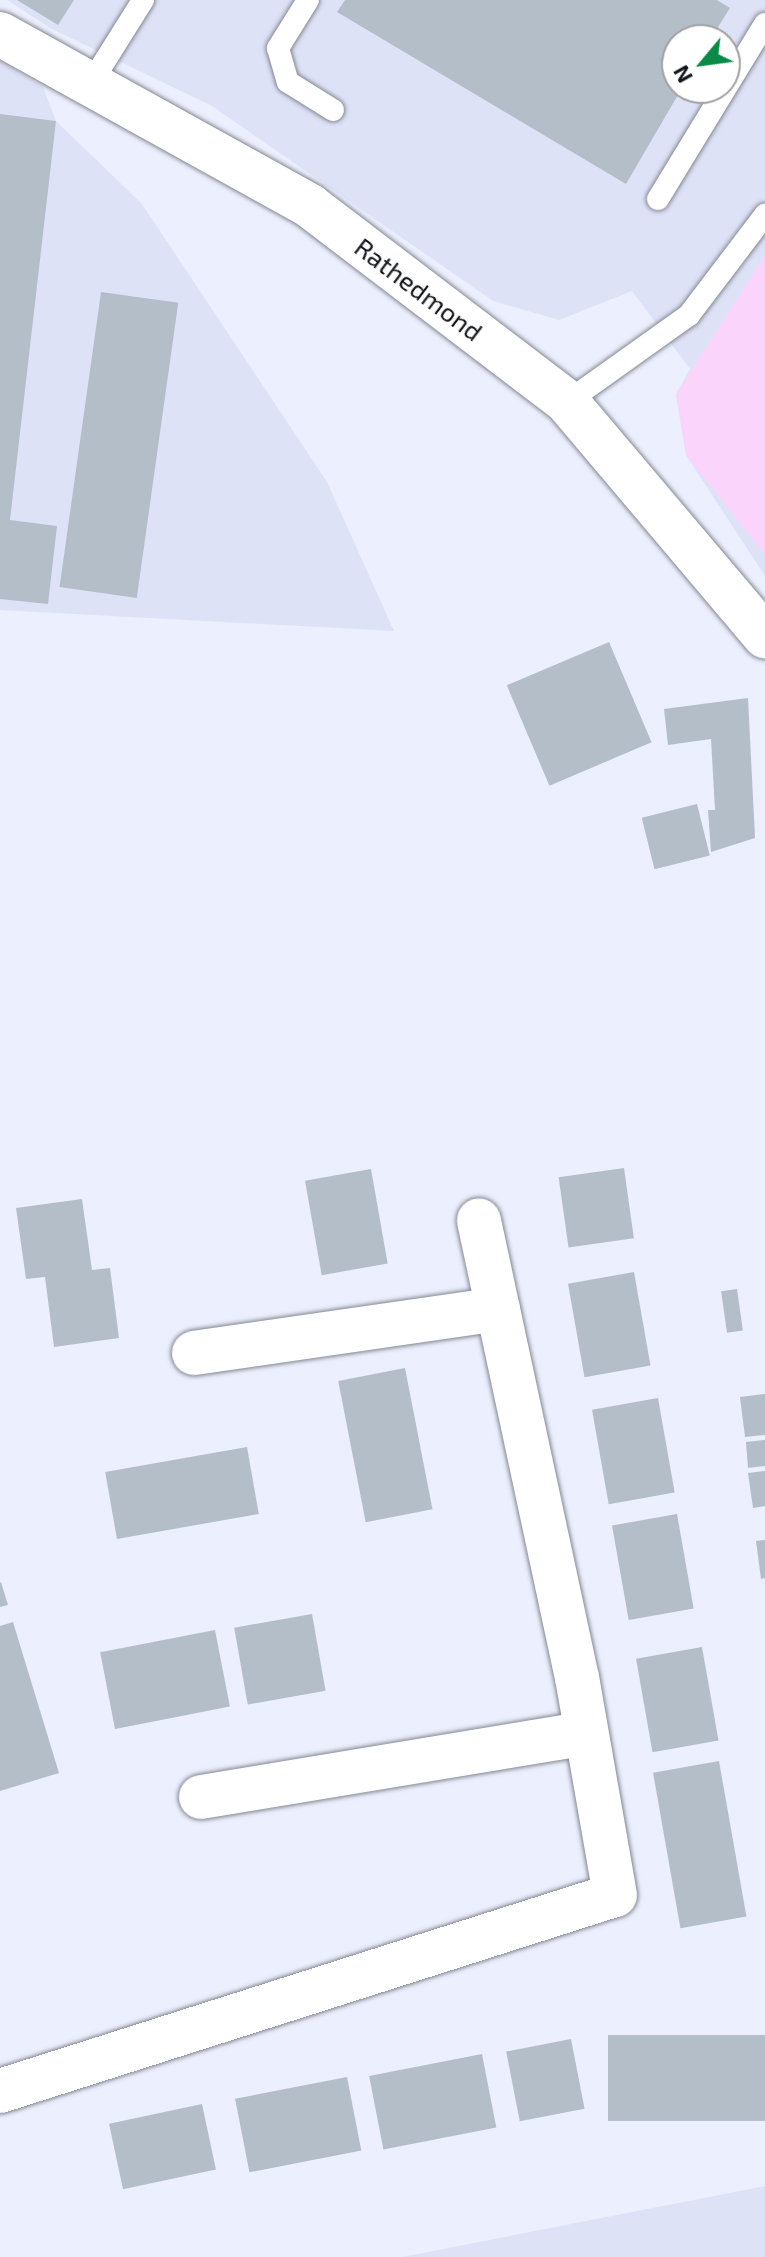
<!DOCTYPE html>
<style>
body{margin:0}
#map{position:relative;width:765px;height:2257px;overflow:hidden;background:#eceffd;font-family:"Exo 2",sans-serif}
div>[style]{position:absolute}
.built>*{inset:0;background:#dee2f7}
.green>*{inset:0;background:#fbd4fb}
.building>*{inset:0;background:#b4bec9;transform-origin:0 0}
.roads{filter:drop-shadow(0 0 2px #848793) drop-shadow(0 0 2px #848793)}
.service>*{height:22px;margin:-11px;padding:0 11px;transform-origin:11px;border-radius:11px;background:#fff}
.minor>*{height:44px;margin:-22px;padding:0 22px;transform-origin:22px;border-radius:22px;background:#fff}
span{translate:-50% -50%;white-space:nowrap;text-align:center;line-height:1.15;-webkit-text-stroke:8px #fff;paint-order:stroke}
.street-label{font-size:26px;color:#121318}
.north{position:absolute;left:661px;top:24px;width:80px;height:80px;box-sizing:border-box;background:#fff;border:2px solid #a0a1a3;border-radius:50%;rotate:241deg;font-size:22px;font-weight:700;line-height:32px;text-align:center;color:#121318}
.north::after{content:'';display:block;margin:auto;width:28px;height:36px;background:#098b47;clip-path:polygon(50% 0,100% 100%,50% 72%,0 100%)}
</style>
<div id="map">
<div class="built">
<div style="clip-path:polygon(evenodd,7px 0,765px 0,765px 576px,686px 455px,676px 394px,690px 369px,632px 291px,559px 320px,493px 301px,212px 106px,50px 28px,7px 0,677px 40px,725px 40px,725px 88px,677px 88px,677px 40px)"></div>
<div style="clip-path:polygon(0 61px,43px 87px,56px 121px,142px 204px,327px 482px,394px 631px,0 610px)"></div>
<div style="clip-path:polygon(765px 2186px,765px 2257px,402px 2257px,433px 2251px)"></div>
</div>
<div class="green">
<div style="clip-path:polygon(765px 256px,765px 555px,686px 455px,676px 394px)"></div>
</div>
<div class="building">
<div style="clip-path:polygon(17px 0,74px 0,58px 25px)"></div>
<div style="clip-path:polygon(345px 0,717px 0,730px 8px,710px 40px,677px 40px,677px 88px,682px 88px,626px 184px,337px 12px)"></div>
<div style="clip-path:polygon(0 114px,56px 121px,10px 520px,57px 526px,48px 604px,0 599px)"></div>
<div style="left:101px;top:292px;width:78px;height:298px;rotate:8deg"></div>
<div style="left:609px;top:642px;width:109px;height:111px;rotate:67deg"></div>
<div style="clip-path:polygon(748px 698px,755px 838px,711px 852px,708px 810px,715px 810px,711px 739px,668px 745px,664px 709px)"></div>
<div style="left:697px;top:804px;width:53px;height:57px;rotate:76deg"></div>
<div style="left:624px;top:1168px;width:71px;height:66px;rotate:82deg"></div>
<div style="left:371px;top:1169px;width:96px;height:67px;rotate:80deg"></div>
<div style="clip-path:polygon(82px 1199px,92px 1270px,110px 1268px,119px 1338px,54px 1347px,45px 1277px,26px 1279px,16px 1208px)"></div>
<div style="left:634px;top:1272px;width:95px;height:67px;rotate:80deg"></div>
<div style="left:737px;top:1289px;width:42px;height:16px;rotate:82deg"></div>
<div style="left:405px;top:1368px;width:144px;height:68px;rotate:79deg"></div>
<div style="clip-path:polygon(765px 1394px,765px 1435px,745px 1437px,740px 1397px)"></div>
<div style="left:658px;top:1398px;width:96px;height:67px;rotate:80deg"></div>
<div style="clip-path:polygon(765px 1440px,765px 1466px,748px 1468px,746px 1442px)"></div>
<div style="left:247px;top:1447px;width:68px;height:144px;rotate:80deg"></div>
<div style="clip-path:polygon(765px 1471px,765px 1506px,753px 1508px,748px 1473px)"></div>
<div style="left:677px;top:1514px;width:96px;height:66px;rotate:80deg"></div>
<div style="clip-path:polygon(765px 1540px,765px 1578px,761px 1579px,756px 1541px)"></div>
<div style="clip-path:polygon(1px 1582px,8px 1605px,0 1607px,0 1583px)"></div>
<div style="left:312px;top:1614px;width:78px;height:79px;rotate:80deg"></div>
<div style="clip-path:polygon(13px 1622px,59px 1773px,0 1791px,0 1626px)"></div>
<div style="left:215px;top:1630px;width:78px;height:117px;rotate:79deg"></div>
<div style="left:702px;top:1647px;width:95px;height:67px;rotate:80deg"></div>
<div style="left:719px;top:1761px;width:158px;height:67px;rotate:80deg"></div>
<div style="left:765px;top:2035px;width:86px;height:157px;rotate:90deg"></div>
<div style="left:571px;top:2039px;width:71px;height:66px;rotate:79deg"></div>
<div style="left:482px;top:2054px;width:75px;height:115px;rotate:79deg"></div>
<div style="left:347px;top:2077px;width:75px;height:114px;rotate:79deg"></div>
<div style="left:202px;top:2104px;width:67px;height:95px;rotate:78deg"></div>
</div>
<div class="roads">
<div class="service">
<div style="left:308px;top:0;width:57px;rotate:122deg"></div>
<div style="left:278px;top:48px;width:35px;rotate:74deg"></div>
<div style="left:288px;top:82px;width:53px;rotate:31.9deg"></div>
<div style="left:91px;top:83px;width:98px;rotate:-57.9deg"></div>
<div style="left:658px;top:199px;width:205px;rotate:-58.6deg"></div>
<div style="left:567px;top:402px;width:150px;rotate:-35.5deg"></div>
<div style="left:689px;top:315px;width:126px;rotate:-52.8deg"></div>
</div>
<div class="minor">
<div style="left:0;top:34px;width:355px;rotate:29deg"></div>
<div style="left:310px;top:206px;width:323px;rotate:37.3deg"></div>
<div style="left:567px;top:402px;width:307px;rotate:49.8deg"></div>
<div style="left:194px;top:1353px;width:307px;rotate:-8.2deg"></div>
<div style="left:201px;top:1797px;width:390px;rotate:-9.4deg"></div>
<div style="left:0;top:2091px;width:645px;rotate:-17.68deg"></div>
<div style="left:615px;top:1895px;width:220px;rotate:-99.9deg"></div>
<div style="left:577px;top:1678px;width:468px;rotate:-102.1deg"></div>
</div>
</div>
<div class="street-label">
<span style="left:419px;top:289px;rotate:37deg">Rathedmond</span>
</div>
<div class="north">N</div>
</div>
